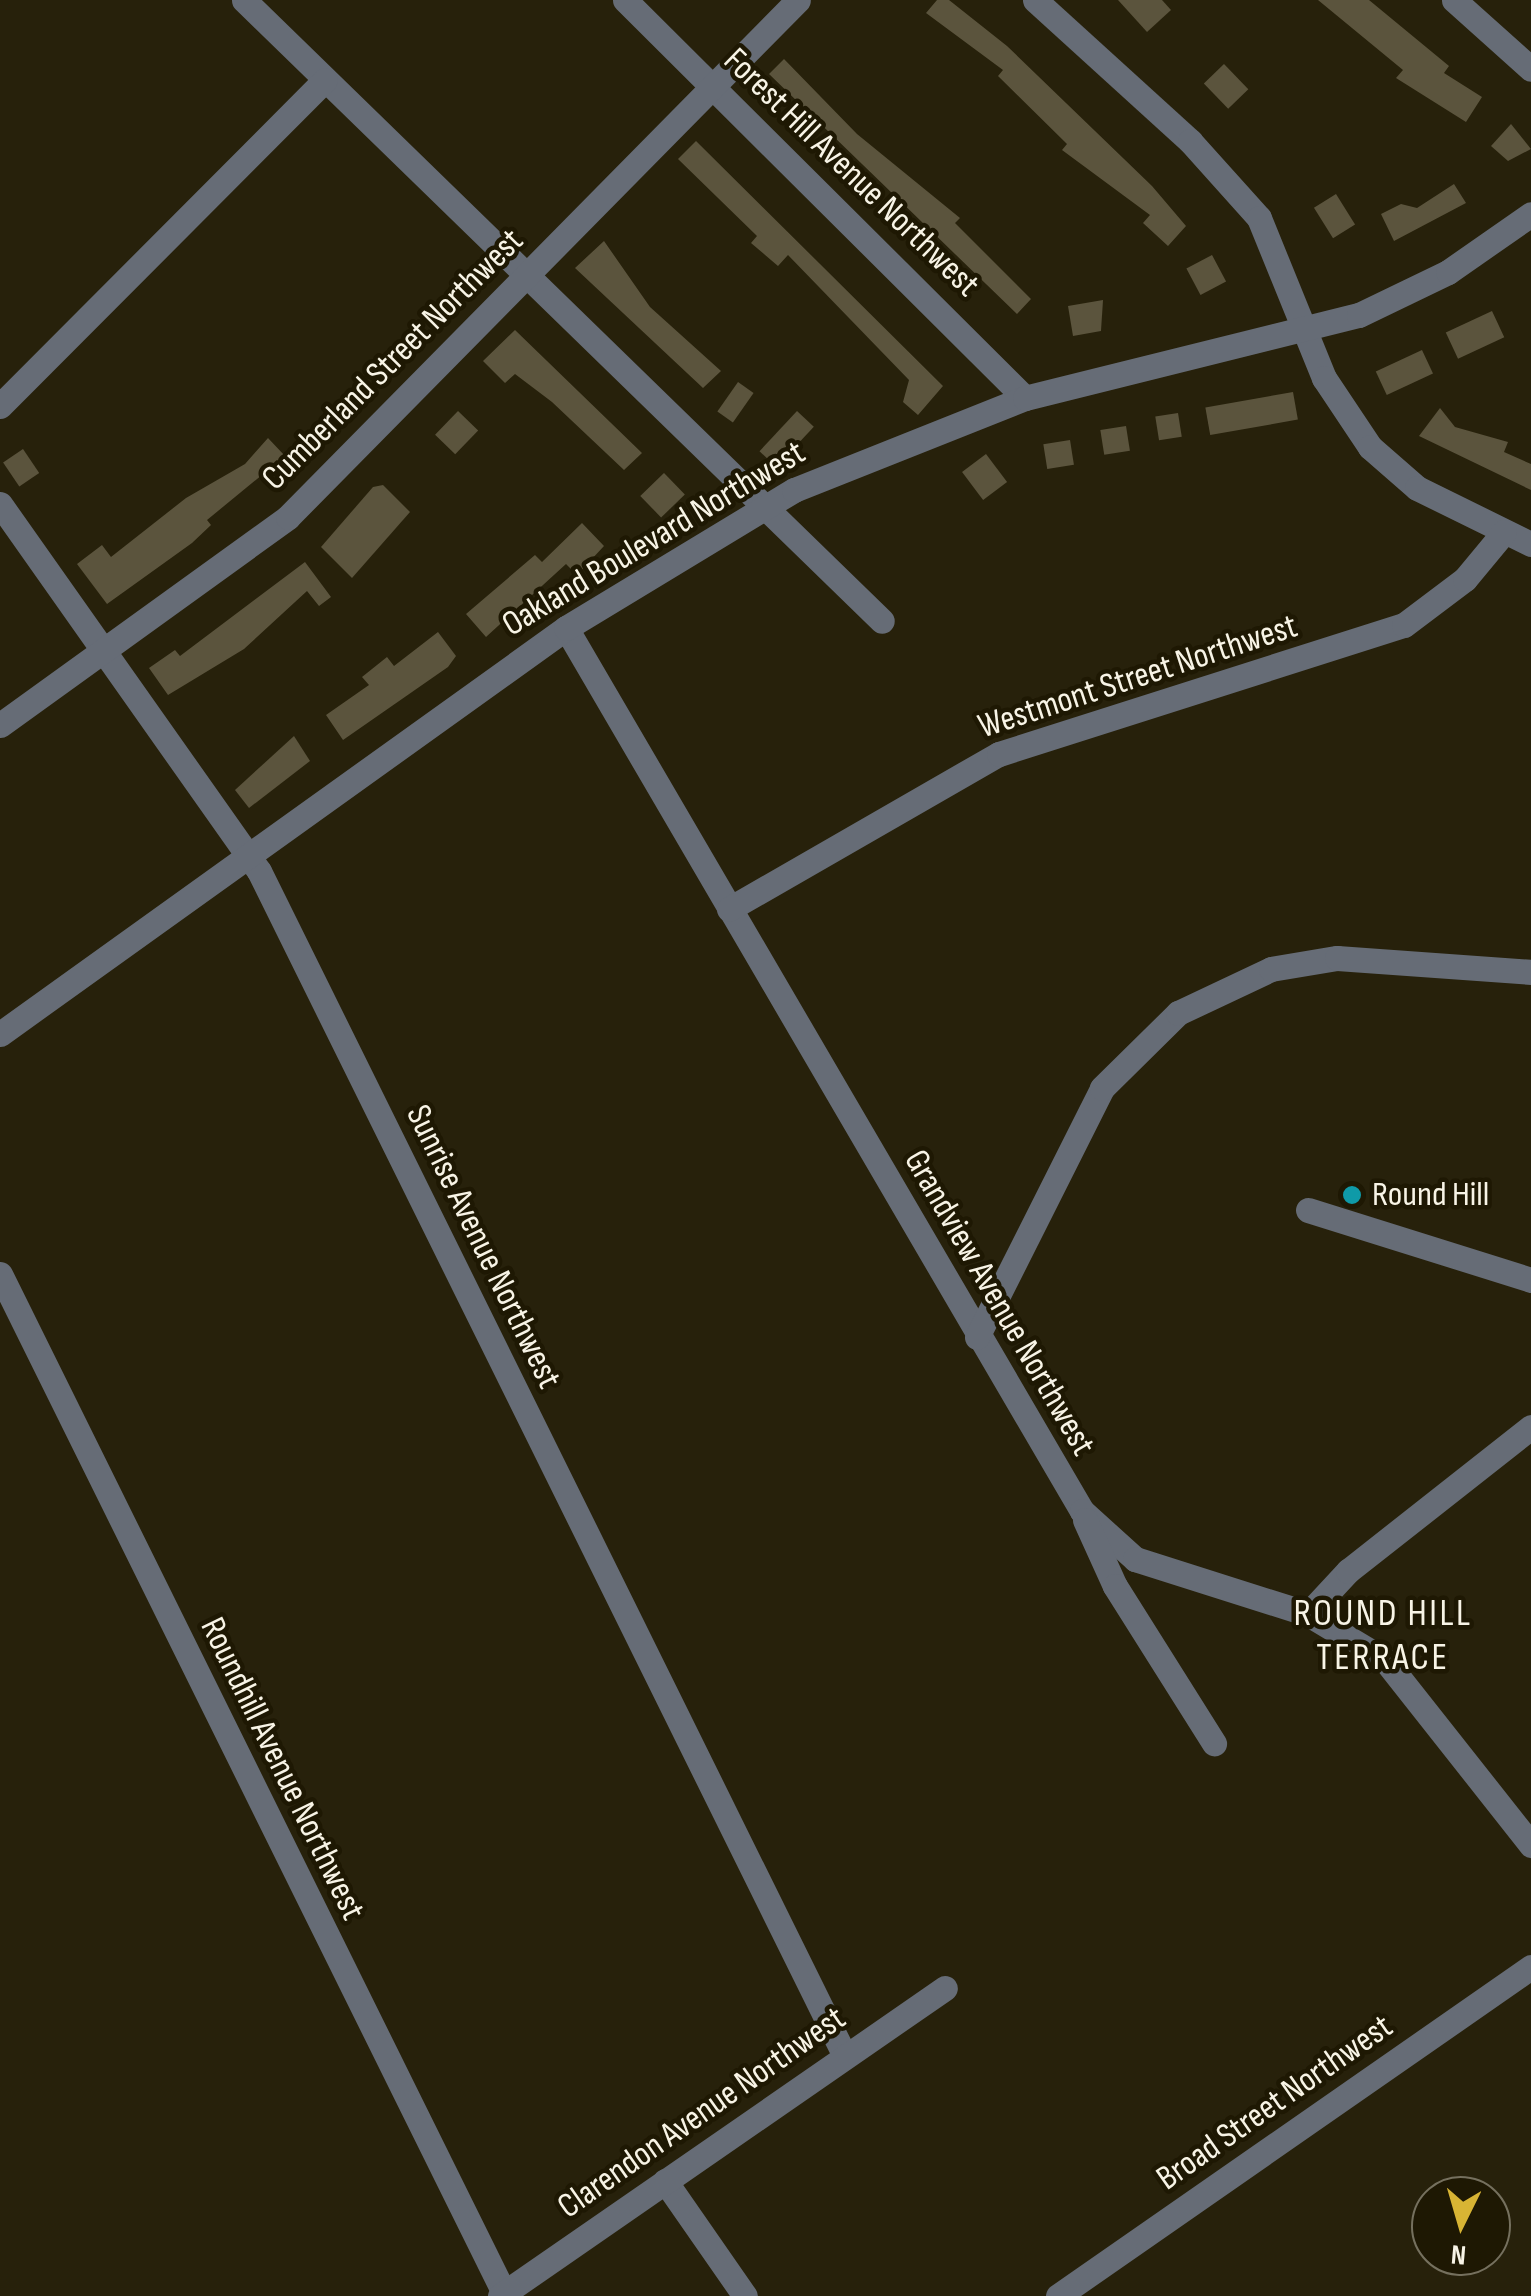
<!DOCTYPE html>
<style>
body{margin:0}
#map{position:relative;width:1531px;height:2296px;overflow:hidden;background:#27210b;font-family:"Sofia Sans Condensed",sans-serif}
div>[style]{position:absolute}
.building>*{inset:0;background:#5b543d;transform-origin:0 0}
.minor>*{height:25px;margin:-12.5px;padding:0 12.5px;transform-origin:12.5px;border-radius:12.5px;background:#666c76}
.dots>*{width:28px;height:28px;translate:-50% -50%;box-sizing:border-box;border:5px solid #1e1803;border-radius:50%}
span{translate:-50% -50%;white-space:nowrap;text-align:center;line-height:1.15;-webkit-text-stroke:9px #1e1803;paint-order:stroke}
.street-label{font-size:35px;color:#f8f4e6}
.poi-label{font-size:35px;color:#f8f4e6}
.left{translate:0 -50%;text-align:left}
.neighbourhood-label{font-size:38px;color:#f8f4e6;letter-spacing:2.5px}
.north{position:absolute;left:1411px;top:2176px;width:100px;height:100px;box-sizing:border-box;background:#1e1803;border:2px solid #75705e;border-radius:50%;rotate:185deg;font-size:28px;font-weight:700;line-height:40px;text-align:center;color:#f8f4e6}
.north::after{content:'';display:block;margin:auto;width:35px;height:45px;background:#d8b434;clip-path:polygon(50% 0,100% 100%,50% 72%,0 100%)}
</style>
<div id="map">
<div class="building">
<div style="clip-path:polygon(937px 0,949px 0,1007px 46px,1152px 186px,1186px 226px,1168px 246px,1143px 223px,1150px 215px,1062px 150px,1067px 144px,998px 76px,1003px 70px,926px 13px)"></div>
<div style="clip-path:polygon(1118px 0,1162px 0,1171px 10px,1147px 32px)"></div>
<div style="clip-path:polygon(1318px 0,1369px 0,1449px 66px,1444px 73px,1482px 97px,1466px 122px,1396px 78px,1403px 70px)"></div>
<div style="clip-path:polygon(784px 59px,857px 134px,960px 218px,955px 223px,1031px 299px,1017px 314px,769px 74px)"></div>
<div style="left:1224px;top:64px;width:35px;height:28px;rotate:46deg"></div>
<div style="clip-path:polygon(1511px 124px,1531px 149px,1508px 161px,1491px 146px)"></div>
<div style="clip-path:polygon(696px 141px,943px 386px,918px 415px,903px 402px,909px 380px,788px 255px,778px 266px,751px 243px,757px 236px,678px 159px)"></div>
<div style="clip-path:polygon(1454px 184px,1466px 203px,1394px 241px,1381px 214px,1401px 204px,1417px 208px)"></div>
<div style="left:1336px;top:194px;width:36px;height:26px;rotate:58deg"></div>
<div style="clip-path:polygon(604px 241px,650px 307px,721px 371px,703px 388px,575px 268px)"></div>
<div style="left:1212px;top:255px;width:30px;height:29px;rotate:62deg"></div>
<div style="clip-path:polygon(1103px 300px,1101px 331px,1073px 336px,1068px 306px)"></div>
<div style="left:1492px;top:311px;width:29px;height:51px;rotate:65deg"></div>
<div style="clip-path:polygon(515px 330px,642px 453px,624px 470px,552px 402px,515px 374px,505px 383px,483px 361px)"></div>
<div style="left:1422px;top:350px;width:26px;height:51px;rotate:65deg"></div>
<div style="left:738px;top:382px;width:19px;height:36px;rotate:35deg"></div>
<div style="left:1293px;top:392px;width:28px;height:89px;rotate:80deg"></div>
<div style="clip-path:polygon(1440px 408px,1455px 427px,1508px 442px,1504px 452px,1531px 464px,1531px 490px,1419px 436px)"></div>
<div style="left:458px;top:411px;width:28px;height:33px;rotate:44deg"></div>
<div style="left:797px;top:411px;width:23px;height:55px;rotate:43deg"></div>
<div style="left:1178px;top:413px;width:24px;height:23px;rotate:81deg"></div>
<div style="left:1126px;top:426px;width:25px;height:26px;rotate:81deg"></div>
<div style="clip-path:polygon(268px 438px,285px 456px,207px 520px,211px 525px,192px 543px,107px 604px,77px 564px,102px 545px,111px 557px,186px 498px,245px 464px)"></div>
<div style="left:1070px;top:440px;width:25px;height:27px;rotate:81deg"></div>
<div style="left:23px;top:449px;width:29px;height:24px;rotate:56deg"></div>
<div style="left:986px;top:454px;width:35px;height:30px;rotate:53deg"></div>
<div style="left:664px;top:473px;width:30px;height:33px;rotate:46deg"></div>
<div style="clip-path:polygon(383px 485px,410px 512px,352px 578px,321px 547px,373px 487px)"></div>
<div style="clip-path:polygon(582px 523px,604px 546px,577px 575px,566px 564px,486px 637px,466px 614px,535px 555px,542px 562px)"></div>
<div style="clip-path:polygon(305px 562px,331px 597px,319px 606px,307px 591px,244px 649px,168px 695px,149px 668px,175px 650px,180px 656px)"></div>
<div style="clip-path:polygon(438px 632px,456px 656px,448px 667px,343px 740px,326px 715px,369px 685px,362px 677px,387px 657px,394px 666px)"></div>
<div style="clip-path:polygon(294px 736px,310px 761px,249px 808px,235px 790px)"></div>
</div>
<div class="minor">
<div style="left:244px;top:0;width:890px;rotate:44.23deg"></div>
<div style="left:625px;top:0;width:564px;rotate:44.86deg"></div>
<div style="left:1035px;top:0;width:210px;rotate:42.3deg"></div>
<div style="left:1190px;top:141px;width:103px;rotate:48.1deg"></div>
<div style="left:1259px;top:218px;width:173px;rotate:67.9deg"></div>
<div style="left:1324px;top:378px;width:83px;rotate:56.3deg"></div>
<div style="left:1370px;top:447px;width:62px;rotate:41.1deg"></div>
<div style="left:1417px;top:488px;width:127px;rotate:26.2deg"></div>
<div style="left:1454px;top:0;width:103px;rotate:41.9deg"></div>
<div style="left:0;top:406px;width:460px;rotate:-45.1deg"></div>
<div style="left:0;top:504px;width:449px;rotate:54.8deg"></div>
<div style="left:259px;top:871px;width:1322px;rotate:63.69deg"></div>
<div style="left:566px;top:628px;width:1023px;rotate:59.7deg"></div>
<div style="left:1082px;top:1511px;width:72px;rotate:42.2deg"></div>
<div style="left:1135px;top:1559px;width:182px;rotate:17.6deg"></div>
<div style="left:1308px;top:1614px;width:90px;rotate:30.9deg"></div>
<div style="left:1385px;top:1660px;width:236px;rotate:51.7deg"></div>
<div style="left:0;top:725px;width:355px;rotate:-35.8deg"></div>
<div style="left:288px;top:517px;width:726px;rotate:-45.39deg"></div>
<div style="left:729px;top:909px;width:311px;rotate:-29.9deg"></div>
<div style="left:999px;top:754px;width:425px;rotate:-17.7deg"></div>
<div style="left:1404px;top:625px;width:76px;rotate:-37deg"></div>
<div style="left:1465px;top:579px;width:61px;rotate:-50.3deg"></div>
<div style="left:0;top:1034px;width:697px;rotate:-35.65deg"></div>
<div style="left:566px;top:628px;width:267px;rotate:-31.2deg"></div>
<div style="left:794px;top:490px;width:249px;rotate:-21.7deg"></div>
<div style="left:1025px;top:398px;width:344px;rotate:-14deg"></div>
<div style="left:1359px;top:315px;width:99px;rotate:-25.8deg"></div>
<div style="left:1448px;top:272px;width:101px;rotate:-34.9deg"></div>
<div style="left:1308px;top:1210px;width:234px;rotate:17.4deg"></div>
<div style="left:0;top:1274px;width:1137px;rotate:63.68deg"></div>
<div style="left:977px;top:1337px;width:279px;rotate:-63.3deg"></div>
<div style="left:1102px;top:1088px;width:107px;rotate:-44.6deg"></div>
<div style="left:1178px;top:1013px;width:103px;rotate:-25.3deg"></div>
<div style="left:1271px;top:969px;width:67px;rotate:-9.5deg"></div>
<div style="left:1337px;top:958px;width:195px;rotate:4.1deg"></div>
<div style="left:1085px;top:1520px;width:72px;rotate:65.6deg"></div>
<div style="left:1115px;top:1586px;width:186px;rotate:57.8deg"></div>
<div style="left:1308px;top:1614px;width:59px;rotate:-47.1deg"></div>
<div style="left:1348px;top:1571px;width:233px;rotate:-38.2deg"></div>
<div style="left:665px;top:2181px;width:140px;rotate:55.2deg"></div>
<div style="left:500px;top:2296px;width:541px;rotate:-34.69deg"></div>
<div style="left:1058px;top:2296px;width:576px;rotate:-34.82deg"></div>
</div>
<div class="dots">
<div style="left:1352px;top:1195px;background:#0f9aa8"></div>
</div>
<div class="street-label">
<span style="left:851px;top:173px;rotate:44deg">Forest Hill Avenue Northwest</span>
<span style="left:393px;top:360px;rotate:-45deg">Cumberland Street Northwest</span>
<span style="left:654px;top:539px;rotate:-31deg">Oakland Boulevard Northwest</span>
<span style="left:1138px;top:677px;rotate:-18deg">Westmont Street Northwest</span>
<span style="left:483px;top:1247px;rotate:64deg">Sunrise Avenue Northwest</span>
<span style="left:999px;top:1303px;rotate:60deg">Grandview Avenue Northwest</span>
<span style="left:282px;top:1769px;rotate:64deg">Roundhill Avenue Northwest</span>
<span style="left:1275px;top:2103px;rotate:-35deg">Broad Street Northwest</span>
<span style="left:702px;top:2113px;rotate:-35deg">Clarendon Avenue Northwest</span>
</div>
<div class="poi-label">
<span class="left" style="left:1372px;top:1195px">Round Hill</span>
</div>
<div class="neighbourhood-label">
<span style="left:1383px;top:1636px">ROUND HILL<br>TERRACE</span>
</div>
<div class="north">N</div>
</div>
